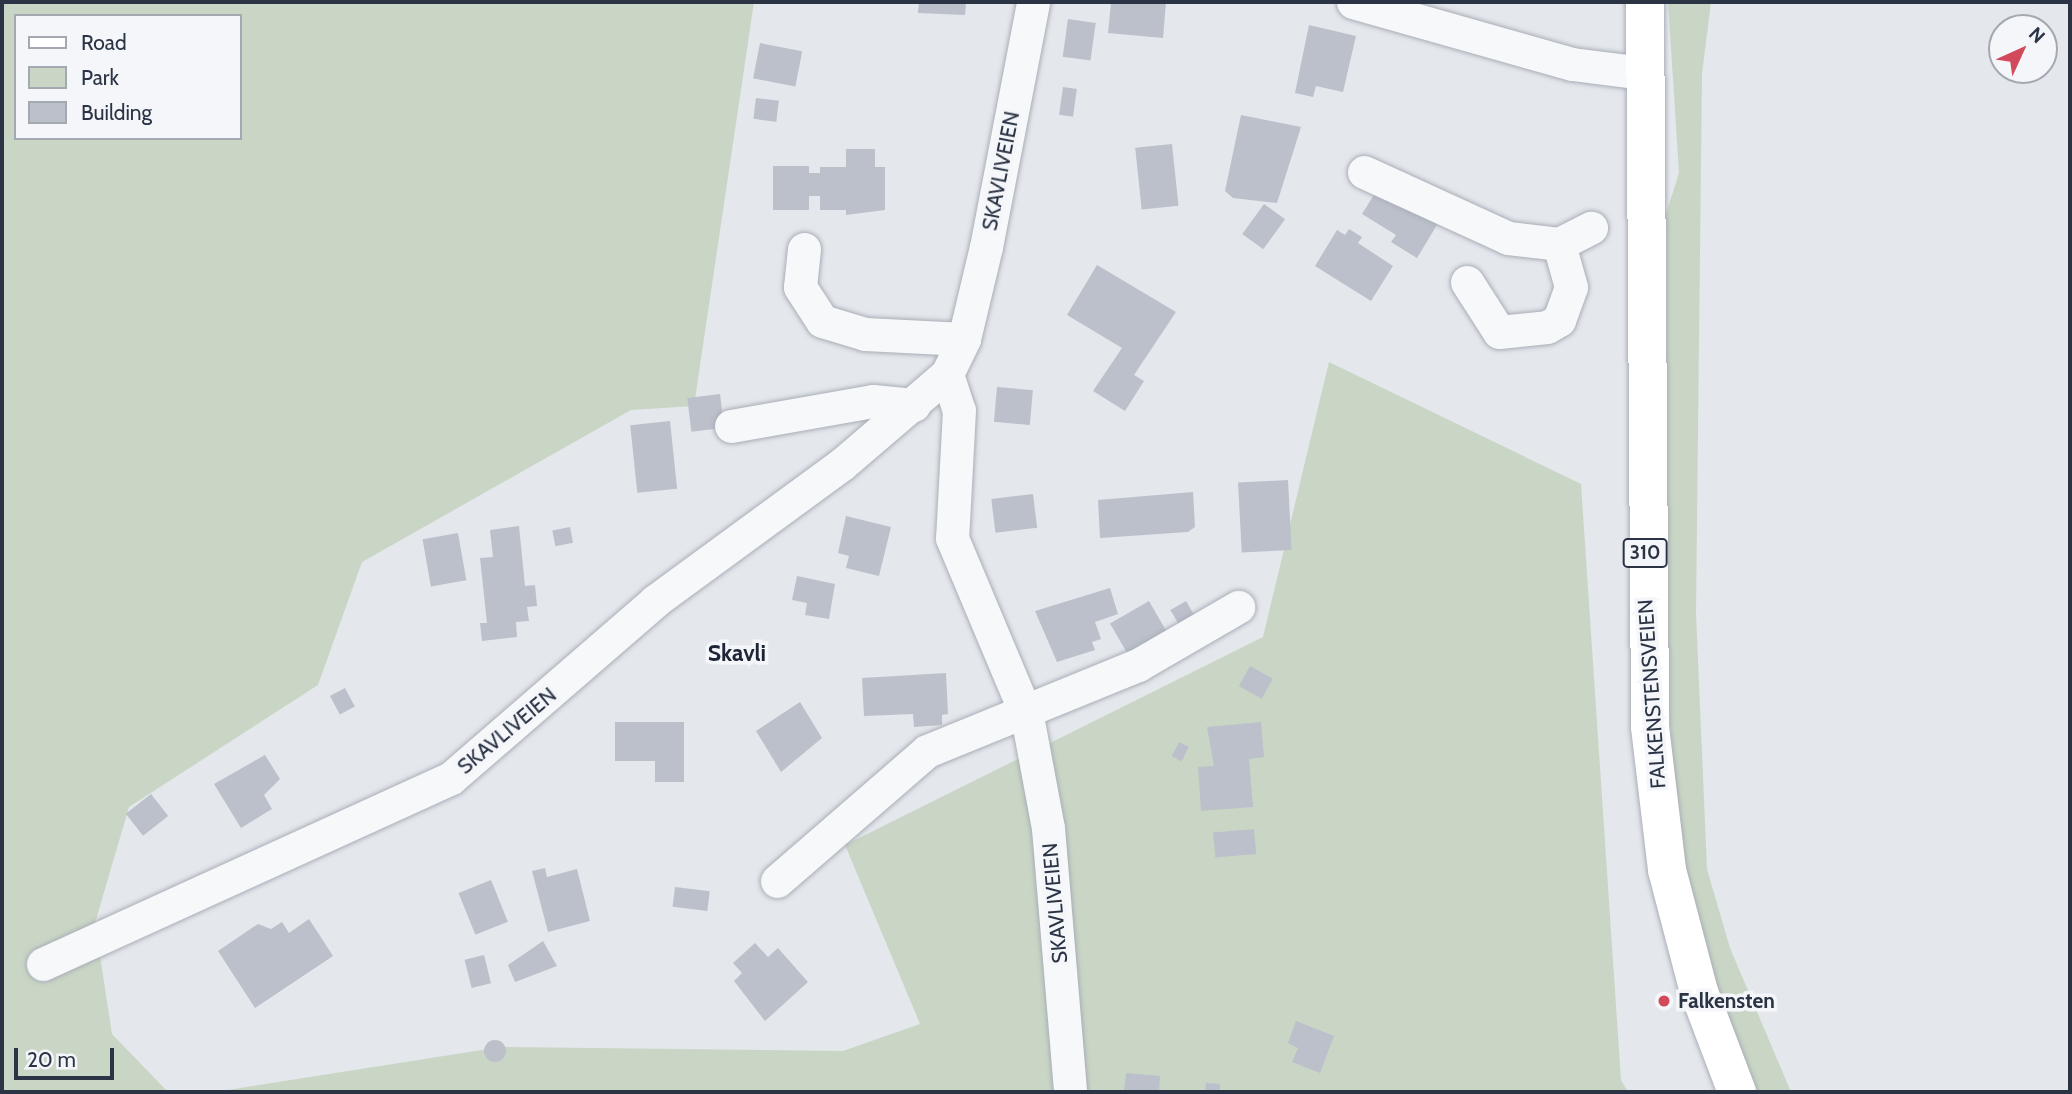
<!DOCTYPE html>
<style>
body{margin:0}
#map{position:relative;width:2072px;height:1094px;overflow:hidden;background:#e4e7ec;font-family:Cabin,sans-serif}
div>[style]{position:absolute}
.green>*{inset:0;background:#c9d6c5}
.building>*{inset:0;background:#bbc0ca;transform-origin:0 0}
.round{border-radius:50%}
.roads{filter:drop-shadow(0 0 2px #a9aeb7) drop-shadow(0 0 2px #a9aeb7)}
.minor>*{height:33px;margin:-16.5px;padding:0 16.5px;transform-origin:16.5px;border-radius:16.5px;background:#f7f8fa}
.major>*{height:38px;margin:-19px;padding:0 19px;transform-origin:19px;border-radius:19px;background:#fff}
.dots>*{width:19px;height:19px;translate:-50% -50%;box-sizing:border-box;border:4px solid #f4f6f9;border-radius:50%}
span{translate:-50% -50%;white-space:nowrap;text-align:center;line-height:1.15;-webkit-text-stroke:7px #f4f6f9;paint-order:stroke}
.shield-label span{padding:2px 5px;background:#f4f6f9;border:2px solid;border-radius:5px;-webkit-text-stroke-width:0}
.shield-label{font-size:19px;color:#2b3445;font-weight:700}
.street-label{font-size:21px;color:#2b3445}
.poi-label{font-size:21px;color:#2b3445;font-weight:700}
.left{translate:0 -50%;text-align:left}
.neighbourhood-label{font-size:23px;color:#1d2536;font-weight:700}
.frame{position:absolute;inset:0;border:4px solid #2b3445;pointer-events:none}
.legend{position:absolute;left:14px;top:14px;width:228px;height:126px;box-sizing:border-box;background:#f4f6f9;border:2px solid #a4a8b1;margin:0;padding:9px 12px;list-style:none;font-size:21px;color:#2b3445}
.legend li{display:flex;align-items:center;gap:14px;height:35px}
.legend b{width:35px;border:2px solid #a4a8b1}
.north{position:absolute;left:1988px;top:14px;width:70px;height:70px;box-sizing:border-box;background:#f4f6f9;border:2px solid #a4a8b1;border-radius:50%;rotate:45deg;font-size:19px;font-weight:700;line-height:28px;text-align:center;color:#2b3445}
.north::after{content:'';display:block;margin:auto;width:24px;height:32px;background:#d1495b;clip-path:polygon(50% 0,100% 100%,50% 72%,0 100%)}
.scale{position:absolute;left:14px;top:1048px;width:100px;height:32px;box-sizing:border-box;border:4px solid #2b3445;border-top:0;padding-left:9px;font-size:21px;line-height:24px;white-space:nowrap;color:#2b3445;-webkit-text-stroke:5px #f4f6f9;paint-order:stroke}
</style>
<div id="map">
<div class="green">
<div style="clip-path:polygon(evenodd,2px 2px,754px 2px,694px 406px,631px 410px,362px 562px,318px 685px,129px 807px,95px 923px,112px 1034px,168px 1092px,2px 1092px,2px 2px,16px 16px,240px 16px,240px 138px,16px 138px,16px 16px)"></div>
<div style="clip-path:polygon(1668px 2px,1711px 2px,1702px 74px,1696px 614px,1707px 869px,1730px 948px,1791px 1092px,1754px 1092px,1695px 924px,1678px 829px,1666px 670px,1665px 217px,1679px 173px)"></div>
<div style="clip-path:polygon(1329px 362px,1581px 484px,1621px 1080px,1628px 1092px,215px 1092px,501px 1047px,843px 1051px,920px 1024px,845px 845px,1263px 637px)"></div>
</div>
<div class="building">
<div style="clip-path:polygon(919px 2px,966px 2px,965px 15px,918px 13px)"></div>
<div style="clip-path:polygon(1166px 2px,1163px 38px,1108px 33px,1111px 3px)"></div>
<div style="left:1068px;top:19px;width:28px;height:38px;rotate:8deg"></div>
<div style="clip-path:polygon(1309px 25px,1356px 36px,1343px 92px,1316px 86px,1313px 97px,1295px 93px)"></div>
<div style="left:760px;top:43px;width:43px;height:36px;rotate:11deg"></div>
<div style="left:1063px;top:87px;width:14px;height:28px;rotate:8deg"></div>
<div style="left:756px;top:98px;width:23px;height:21px;rotate:7deg"></div>
<div style="clip-path:polygon(1241px 115px,1301px 127px,1277px 203px,1233px 198px,1225px 191px)"></div>
<div style="left:1172px;top:144px;width:62px;height:37px;rotate:84deg"></div>
<div style="clip-path:polygon(846px 149px,875px 149px,875px 167px,885px 167px,885px 210px,846px 215px,846px 210px,820px 210px,820px 196px,809px 196px,809px 210px,773px 210px,773px 166px,809px 166px,809px 173px,820px 173px,820px 167px,846px 167px)"></div>
<div style="clip-path:polygon(1377px 190px,1437px 225px,1417px 258px,1391px 242px,1396px 235px,1362px 214px)"></div>
<div style="left:1264px;top:204px;width:26px;height:37px;rotate:36deg"></div>
<div style="clip-path:polygon(1349px 229px,1362px 237px,1358px 243px,1393px 266px,1371px 301px,1315px 266px,1337px 230px,1345px 235px)"></div>
<div style="clip-path:polygon(1097px 265px,1176px 312px,1134px 375px,1144px 381px,1125px 411px,1093px 391px,1122px 348px,1067px 315px)"></div>
<div style="left:997px;top:387px;width:36px;height:35px;rotate:5deg"></div>
<div style="left:720px;top:394px;width:34px;height:33px;rotate:83deg"></div>
<div style="left:670px;top:421px;width:68px;height:40px;rotate:84deg"></div>
<div style="left:1288px;top:480px;width:70px;height:50px;rotate:87deg"></div>
<div style="clip-path:polygon(1193px 492px,1195px 527px,1188px 532px,1100px 538px,1098px 500px)"></div>
<div style="left:1033px;top:494px;width:34px;height:42px;rotate:83deg"></div>
<div style="clip-path:polygon(846px 516px,891px 527px,879px 576px,846px 568px,849px 556px,838px 553px)"></div>
<div style="clip-path:polygon(519px 526px,525px 586px,535px 585px,537px 606px,527px 607px,529px 621px,516px 622px,517px 637px,482px 641px,480px 623px,487px 623px,480px 558px,493px 557px,490px 530px)"></div>
<div style="left:570px;top:527px;width:16px;height:18px;rotate:79deg"></div>
<div style="left:458px;top:533px;width:48px;height:36px;rotate:80deg"></div>
<div style="clip-path:polygon(797px 576px,835px 584px,829px 619px,805px 615px,807px 603px,792px 600px)"></div>
<div style="clip-path:polygon(1110px 588px,1118px 614px,1095px 622px,1101px 639px,1092px 642px,1095px 650px,1057px 662px,1035px 611px)"></div>
<div style="left:1149px;top:601px;width:34px;height:45px;rotate:60deg"></div>
<div style="left:1186px;top:601px;width:16px;height:18px;rotate:60deg"></div>
<div style="left:1250px;top:666px;width:26px;height:23px;rotate:29deg"></div>
<div style="clip-path:polygon(946px 673px,948px 714px,942px 715px,942px 725px,914px 727px,913px 714px,864px 716px,862px 678px)"></div>
<div style="left:345px;top:688px;width:21px;height:17px;rotate:62deg"></div>
<div style="clip-path:polygon(800px 702px,822px 738px,781px 772px,756px 731px)"></div>
<div style="clip-path:polygon(615px 722px,684px 722px,684px 782px,655px 782px,655px 761px,615px 761px)"></div>
<div style="clip-path:polygon(1261px 722px,1264px 757px,1249px 759px,1253px 807px,1201px 811px,1198px 767px,1214px 766px,1207px 727px)"></div>
<div style="left:1179px;top:742px;width:11px;height:16px;rotate:27deg"></div>
<div style="clip-path:polygon(265px 755px,280px 779px,264px 795px,272px 809px,241px 828px,214px 784px)"></div>
<div style="left:151px;top:794px;width:28px;height:32px;rotate:52deg"></div>
<div style="left:1254px;top:829px;width:25px;height:41px;rotate:85deg"></div>
<div style="clip-path:polygon(545px 868px,547px 877px,577px 869px,590px 921px,548px 932px,532px 871px)"></div>
<div style="left:491px;top:880px;width:45px;height:35px;rotate:68deg"></div>
<div style="left:675px;top:887px;width:35px;height:20px;rotate:7deg"></div>
<div style="clip-path:polygon(309px 919px,333px 956px,255px 1008px,218px 951px,258px 924px,271px 929px,282px 922px,289px 933px)"></div>
<div style="clip-path:polygon(543px 941px,557px 966px,515px 982px,508px 965px)"></div>
<div style="clip-path:polygon(755px 943px,768px 957px,778px 948px,808px 982px,765px 1021px,734px 981px,742px 973px,733px 963px)"></div>
<div style="left:484px;top:955px;width:29px;height:20px;rotate:76deg"></div>
<div style="clip-path:polygon(1296px 1021px,1334px 1036px,1320px 1073px,1292px 1062px,1298px 1048px,1288px 1043px)"></div>
<div class="round" style="left:484px;top:1040px;width:22px;height:22px"></div>
<div style="clip-path:polygon(1126px 1073px,1160px 1076px,1159px 1092px,1124px 1092px)"></div>
<div style="left:1206px;top:1083px;width:14px;height:9px;rotate:4deg"></div>
</div>
<div class="roads">
<div class="minor">
<div style="left:1353px;top:2px;width:228px;rotate:15.8deg"></div>
<div style="left:1572px;top:64px;width:73px;rotate:7.1deg"></div>
<div style="left:1364px;top:172px;width:158px;rotate:24.6deg"></div>
<div style="left:1508px;top:238px;width:51px;rotate:6.7deg"></div>
<div style="left:1559px;top:244px;width:36px;rotate:-27deg"></div>
<div style="left:804px;top:249px;width:38px;rotate:96deg"></div>
<div style="left:800px;top:287px;width:40px;rotate:57.1deg"></div>
<div style="left:822px;top:321px;width:45px;rotate:16.8deg"></div>
<div style="left:865px;top:334px;width:99px;rotate:2.9deg"></div>
<div style="left:1467px;top:282px;width:59px;rotate:57.4deg"></div>
<div style="left:1499px;top:332px;width:48px;rotate:-5.9deg"></div>
<div style="left:1547px;top:327px;width:14px;rotate:-30deg"></div>
<div style="left:1559px;top:320px;width:35px;rotate:-70deg"></div>
<div style="left:1571px;top:287px;width:45px;rotate:-105.6deg"></div>
<div style="left:947px;top:374px;width:38px;rotate:72deg"></div>
<div style="left:959px;top:410px;width:128px;rotate:93.1deg"></div>
<div style="left:952px;top:538px;width:193px;rotate:67.2deg"></div>
<div style="left:1027px;top:716px;width:114px;rotate:79.4deg"></div>
<div style="left:1048px;top:828px;width:265px;rotate:85.2deg"></div>
<div style="left:731px;top:426px;width:144px;rotate:-10deg"></div>
<div style="left:873px;top:401px;width:41px;rotate:5.6deg"></div>
<div style="left:777px;top:881px;width:198px;rotate:-40.9deg"></div>
<div style="left:927px;top:751px;width:228px;rotate:-22.2deg"></div>
<div style="left:1138px;top:665px;width:116px;rotate:-30.1deg"></div>
<div style="left:43px;top:964px;width:448px;rotate:-24.5deg"></div>
<div style="left:451px;top:778px;width:270px;rotate:-40.9deg"></div>
<div style="left:655px;top:601px;width:230px;rotate:-36.2deg"></div>
<div style="left:841px;top:465px;width:140px;rotate:-40.6deg"></div>
<div style="left:947px;top:374px;width:39px;rotate:-64deg"></div>
<div style="left:964px;top:339px;width:95px;rotate:-76.6deg"></div>
<div style="left:986px;top:247px;width:249px;rotate:-79.1deg"></div>
</div>
<div class="major">
<div style="left:1645px;top:2px;width:725px;rotate:89.6deg"></div>
<div style="left:1650px;top:727px;width:144px;rotate:83.2deg"></div>
<div style="left:1667px;top:870px;width:126px;rotate:75.3deg"></div>
<div style="left:1699px;top:992px;width:107px;rotate:69.2deg"></div>
</div>
</div>
<div class="dots">
<div style="left:1664px;top:1001px;background:#d1495b"></div>
</div>
<div class="shield-label">
<span style="left:1645px;top:553px">310</span>
</div>
<div class="street-label">
<span style="left:1001px;top:171px;rotate:-79deg">SKAVLIVEIEN</span>
<span style="left:1652px;top:694px;rotate:-94deg">FALKENSTENSVEIEN</span>
<span style="left:507px;top:731px;rotate:-40deg">SKAVLIVEIEN</span>
<span style="left:1055px;top:903px;rotate:-95deg">SKAVLIVEIEN</span>
</div>
<div class="poi-label">
<span class="left" style="left:1678px;top:1001px">Falkensten</span>
</div>
<div class="neighbourhood-label">
<span style="left:737px;top:653px">Skavli</span>
</div>
<div class="frame"></div>
<ul class="legend">
<li><b style="height:9px;background:#fff"></b>Road</li>
<li><b style="height:19px;background:#c9d6c5"></b>Park</li>
<li><b style="height:19px;background:#bbc0ca"></b>Building</li>
</ul>
<div class="north">N</div>
<div class="scale">20 m</div>
</div>
